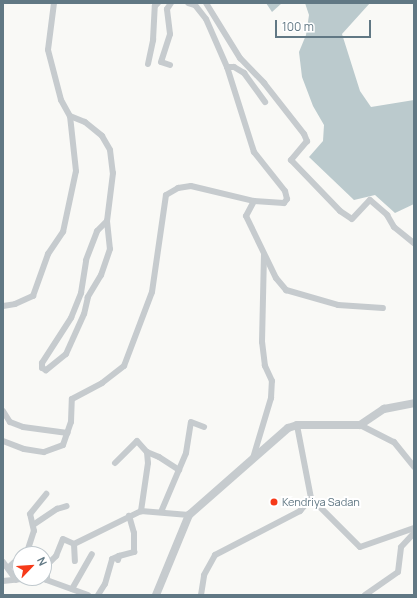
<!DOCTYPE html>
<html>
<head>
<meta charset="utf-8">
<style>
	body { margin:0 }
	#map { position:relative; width:417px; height:598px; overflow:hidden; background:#f9f9f6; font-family:Manrope,sans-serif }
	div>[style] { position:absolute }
	.water>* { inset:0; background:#bbcacd }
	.minor>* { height:6px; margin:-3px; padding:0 3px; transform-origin:3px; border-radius:3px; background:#c6cbce }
	.tertiary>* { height:8px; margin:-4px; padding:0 4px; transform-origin:4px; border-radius:4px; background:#c6cbce }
	.dots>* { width:11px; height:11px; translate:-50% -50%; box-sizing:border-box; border:2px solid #fff; border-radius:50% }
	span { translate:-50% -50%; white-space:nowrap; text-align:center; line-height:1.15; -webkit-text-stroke:4px #fff; paint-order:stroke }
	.poi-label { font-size:11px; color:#617884 }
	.left { translate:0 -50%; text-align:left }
	.frame { position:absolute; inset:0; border:4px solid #617884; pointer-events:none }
	.north { position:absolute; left:12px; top:546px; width:40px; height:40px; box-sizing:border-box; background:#fff; border:1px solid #c0c9ce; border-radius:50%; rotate:65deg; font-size:11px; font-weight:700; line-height:16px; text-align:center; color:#617884 }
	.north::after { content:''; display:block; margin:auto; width:14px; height:18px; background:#f63a19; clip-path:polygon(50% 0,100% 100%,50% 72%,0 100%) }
	.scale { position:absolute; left:275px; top:20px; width:96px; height:18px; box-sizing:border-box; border:2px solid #617884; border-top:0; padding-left:5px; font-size:12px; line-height:14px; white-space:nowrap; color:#617884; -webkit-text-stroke:3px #fff; paint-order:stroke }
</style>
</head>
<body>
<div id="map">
	<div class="water">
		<div style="clip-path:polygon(266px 3px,282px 3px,272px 12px)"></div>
		<div style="clip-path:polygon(305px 3px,370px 3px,342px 34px,360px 91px,371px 107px,414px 100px,414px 204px,395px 213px,375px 195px,354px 200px,309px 157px,323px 141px,324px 125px,313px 106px,302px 77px,299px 52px,306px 35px,309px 15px)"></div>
	</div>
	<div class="minor">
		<div style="left:54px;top:3px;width:47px;rotate:97.3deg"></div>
		<div style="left:48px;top:50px;width:52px;rotate:75.4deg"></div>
		<div style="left:61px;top:100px;width:18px;rotate:61deg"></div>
		<div style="left:70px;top:116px;width:16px;rotate:22deg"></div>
		<div style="left:85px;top:122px;width:22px;rotate:39deg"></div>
		<div style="left:102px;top:136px;width:16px;rotate:60deg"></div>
		<div style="left:110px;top:150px;width:23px;rotate:83deg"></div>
		<div style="left:113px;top:173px;width:48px;rotate:97.1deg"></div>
		<div style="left:107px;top:221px;width:28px;rotate:84deg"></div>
		<div style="left:110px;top:249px;width:28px;rotate:109deg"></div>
		<div style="left:101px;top:275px;width:26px;rotate:121deg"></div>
		<div style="left:88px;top:297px;width:17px;rotate:103deg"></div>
		<div style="left:84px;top:314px;width:44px;rotate:114.2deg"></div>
		<div style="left:66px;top:354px;width:26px;rotate:141deg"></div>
		<div style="left:46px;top:370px;width:4px;rotate:-153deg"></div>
		<div style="left:42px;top:368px;width:5px;rotate:-90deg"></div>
		<div style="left:42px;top:363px;width:54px;rotate:-57.2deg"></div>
		<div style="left:71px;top:318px;width:27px;rotate:-68deg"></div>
		<div style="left:81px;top:293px;width:33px;rotate:-81deg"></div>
		<div style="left:86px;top:260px;width:31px;rotate:-69deg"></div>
		<div style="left:97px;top:231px;width:14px;rotate:-45deg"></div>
		<div style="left:206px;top:3px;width:65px;rotate:58.3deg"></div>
		<div style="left:240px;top:58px;width:35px;rotate:46deg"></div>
		<div style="left:264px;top:83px;width:65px;rotate:51.9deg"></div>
		<div style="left:304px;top:134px;width:8px;rotate:67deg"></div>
		<div style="left:307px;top:141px;width:25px;rotate:130deg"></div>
		<div style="left:291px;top:160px;width:71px;rotate:46.1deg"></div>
		<div style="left:340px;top:211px;width:14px;rotate:34deg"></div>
		<div style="left:352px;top:219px;width:26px;rotate:-47deg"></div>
		<div style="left:370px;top:200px;width:23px;rotate:41deg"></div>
		<div style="left:387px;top:215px;width:14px;rotate:60deg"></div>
		<div style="left:394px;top:227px;width:26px;rotate:39deg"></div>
		<div style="left:148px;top:64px;width:25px;rotate:-78deg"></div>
		<div style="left:153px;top:40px;width:34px;rotate:-87deg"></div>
		<div style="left:155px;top:6px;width:4px;rotate:-45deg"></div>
		<div style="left:170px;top:65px;width:9px;rotate:-162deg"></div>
		<div style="left:161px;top:62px;width:29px;rotate:-72deg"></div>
		<div style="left:170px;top:34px;width:25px;rotate:-97deg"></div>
		<div style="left:167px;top:9px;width:7px;rotate:-56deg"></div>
		<div style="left:227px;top:67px;width:7px"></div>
		<div style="left:234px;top:67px;width:12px;rotate:31deg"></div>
		<div style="left:244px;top:73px;width:36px;rotate:54deg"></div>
		<div style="left:254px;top:201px;width:17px;rotate:118deg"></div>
		<div style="left:246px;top:216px;width:69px;rotate:64.2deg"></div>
		<div style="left:276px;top:278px;width:16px;rotate:50deg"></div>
		<div style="left:286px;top:290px;width:54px;rotate:16.1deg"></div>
		<div style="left:338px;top:305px;width:45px;rotate:3.8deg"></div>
		<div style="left:3px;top:306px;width:12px;rotate:-9deg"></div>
		<div style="left:15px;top:304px;width:20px;rotate:-24deg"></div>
		<div style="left:33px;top:296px;width:45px;rotate:-70.3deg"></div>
		<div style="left:48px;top:254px;width:27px;rotate:-56deg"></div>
		<div style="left:63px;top:232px;width:62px;rotate:-78deg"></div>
		<div style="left:76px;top:171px;width:55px;rotate:-96.2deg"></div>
		<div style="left:3px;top:411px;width:13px;rotate:58deg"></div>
		<div style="left:10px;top:422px;width:14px;rotate:21deg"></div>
		<div style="left:23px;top:427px;width:45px;rotate:7.6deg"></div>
		<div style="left:360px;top:425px;width:38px;rotate:27deg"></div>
		<div style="left:394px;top:442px;width:32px;rotate:51deg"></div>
		<div style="left:3px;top:441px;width:22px;rotate:21deg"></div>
		<div style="left:24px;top:449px;width:20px;rotate:9deg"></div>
		<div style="left:44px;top:452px;width:20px;rotate:-20deg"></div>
		<div style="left:63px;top:445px;width:24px;rotate:-71deg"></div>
		<div style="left:71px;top:422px;width:23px;rotate:-88deg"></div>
		<div style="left:72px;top:399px;width:34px;rotate:-28deg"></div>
		<div style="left:102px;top:383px;width:28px;rotate:-38deg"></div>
		<div style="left:124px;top:366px;width:79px;rotate:-69.3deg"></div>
		<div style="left:152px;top:292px;width:98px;rotate:-81.8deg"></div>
		<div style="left:166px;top:195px;width:14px;rotate:-30deg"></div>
		<div style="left:178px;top:188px;width:13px;rotate:-9deg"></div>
		<div style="left:191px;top:186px;width:65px;rotate:13.4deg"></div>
		<div style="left:254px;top:201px;width:30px;rotate:4deg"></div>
		<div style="left:284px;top:203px;width:5px;rotate:-53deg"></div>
		<div style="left:287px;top:199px;width:8px;rotate:-104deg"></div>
		<div style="left:285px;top:191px;width:50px;rotate:-128.5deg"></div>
		<div style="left:254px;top:152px;width:89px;rotate:-107.6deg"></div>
		<div style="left:227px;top:67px;width:52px;rotate:-113.6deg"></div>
		<div style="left:206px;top:19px;width:18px;rotate:-128deg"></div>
		<div style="left:195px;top:5px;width:7px;rotate:-164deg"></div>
		<div style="left:147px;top:452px;width:13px;rotate:23deg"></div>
		<div style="left:159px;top:457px;width:24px;rotate:33deg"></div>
		<div style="left:253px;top:458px;width:63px;rotate:-73.3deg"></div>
		<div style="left:271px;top:398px;width:17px;rotate:-87deg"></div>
		<div style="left:272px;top:381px;width:17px;rotate:-115deg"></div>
		<div style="left:265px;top:366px;width:24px;rotate:-97deg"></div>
		<div style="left:262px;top:342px;width:87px;rotate:-88.7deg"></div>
		<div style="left:115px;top:463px;width:31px;rotate:-45deg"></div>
		<div style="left:137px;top:441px;width:15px;rotate:48deg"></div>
		<div style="left:147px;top:452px;width:11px;rotate:85deg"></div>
		<div style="left:148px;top:463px;width:49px;rotate:98.3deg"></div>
		<div style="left:141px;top:511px;width:48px;rotate:4.8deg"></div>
		<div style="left:311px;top:498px;width:69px;rotate:45deg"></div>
		<div style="left:360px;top:547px;width:57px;rotate:-19.4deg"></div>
		<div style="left:161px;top:512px;width:64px;rotate:-67deg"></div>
		<div style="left:186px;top:453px;width:31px;rotate:-81deg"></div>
		<div style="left:191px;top:422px;width:14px;rotate:21deg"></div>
		<div style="left:33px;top:525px;width:29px;rotate:-34deg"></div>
		<div style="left:57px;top:509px;width:10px;rotate:-17deg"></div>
		<div style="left:74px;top:544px;width:17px;rotate:87deg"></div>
		<div style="left:23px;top:554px;width:7px;rotate:-45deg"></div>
		<div style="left:28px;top:549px;width:19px;rotate:-72deg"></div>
		<div style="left:34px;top:531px;width:17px;rotate:-103deg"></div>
		<div style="left:30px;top:514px;width:26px;rotate:-51deg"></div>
		<div style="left:118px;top:560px;width:4px;rotate:-76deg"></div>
		<div style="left:119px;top:556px;width:16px;rotate:-15deg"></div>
		<div style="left:134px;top:552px;width:19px;rotate:-90deg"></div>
		<div style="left:134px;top:533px;width:18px;rotate:-106deg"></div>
		<div style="left:3px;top:562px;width:22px;rotate:54deg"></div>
		<div style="left:8px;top:568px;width:16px;rotate:-43deg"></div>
		<div style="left:41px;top:578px;width:50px;rotate:19.9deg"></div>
		<div style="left:47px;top:580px;width:15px;rotate:-90deg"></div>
		<div style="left:47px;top:565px;width:13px;rotate:-45deg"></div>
		<div style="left:56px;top:556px;width:18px;rotate:-68deg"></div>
		<div style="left:63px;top:539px;width:12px;rotate:24deg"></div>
		<div style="left:74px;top:544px;width:75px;rotate:-26.2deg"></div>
		<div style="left:3px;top:581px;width:30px;rotate:-6deg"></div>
		<div style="left:72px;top:589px;width:40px;rotate:-60.3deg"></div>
		<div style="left:98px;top:595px;width:13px;rotate:-58deg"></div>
		<div style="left:105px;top:584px;width:26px;rotate:-74deg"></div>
		<div style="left:112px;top:559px;width:8px;rotate:-23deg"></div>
		<div style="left:201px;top:595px;width:20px;rotate:-81deg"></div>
		<div style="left:204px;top:575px;width:23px;rotate:-61deg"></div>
		<div style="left:215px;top:555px;width:96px;rotate:-27.4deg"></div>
		<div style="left:300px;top:511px;width:17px;rotate:-50deg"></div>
		<div style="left:311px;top:498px;width:74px;rotate:-100.9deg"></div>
		<div style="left:365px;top:595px;width:40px;rotate:-34.9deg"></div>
		<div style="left:398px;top:572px;width:25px;rotate:-83deg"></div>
		<div style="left:401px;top:547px;width:19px;rotate:-47deg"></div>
	</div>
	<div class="tertiary">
		<div style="left:156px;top:595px;width:87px;rotate:-67.6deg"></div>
		<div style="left:189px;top:515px;width:132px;rotate:-41.3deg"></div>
		<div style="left:288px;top:428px;width:9px;rotate:-18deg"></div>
		<div style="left:297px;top:425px;width:63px"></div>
		<div style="left:360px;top:425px;width:29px;rotate:-34deg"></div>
		<div style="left:384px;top:409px;width:31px;rotate:-11deg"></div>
	</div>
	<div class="dots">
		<div style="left:274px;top:502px;background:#f63a19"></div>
	</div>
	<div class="poi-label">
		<span class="left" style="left:282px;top:502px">Kendriya Sadan</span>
	</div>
	<div class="frame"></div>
	<div class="north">N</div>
	<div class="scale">100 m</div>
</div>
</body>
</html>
